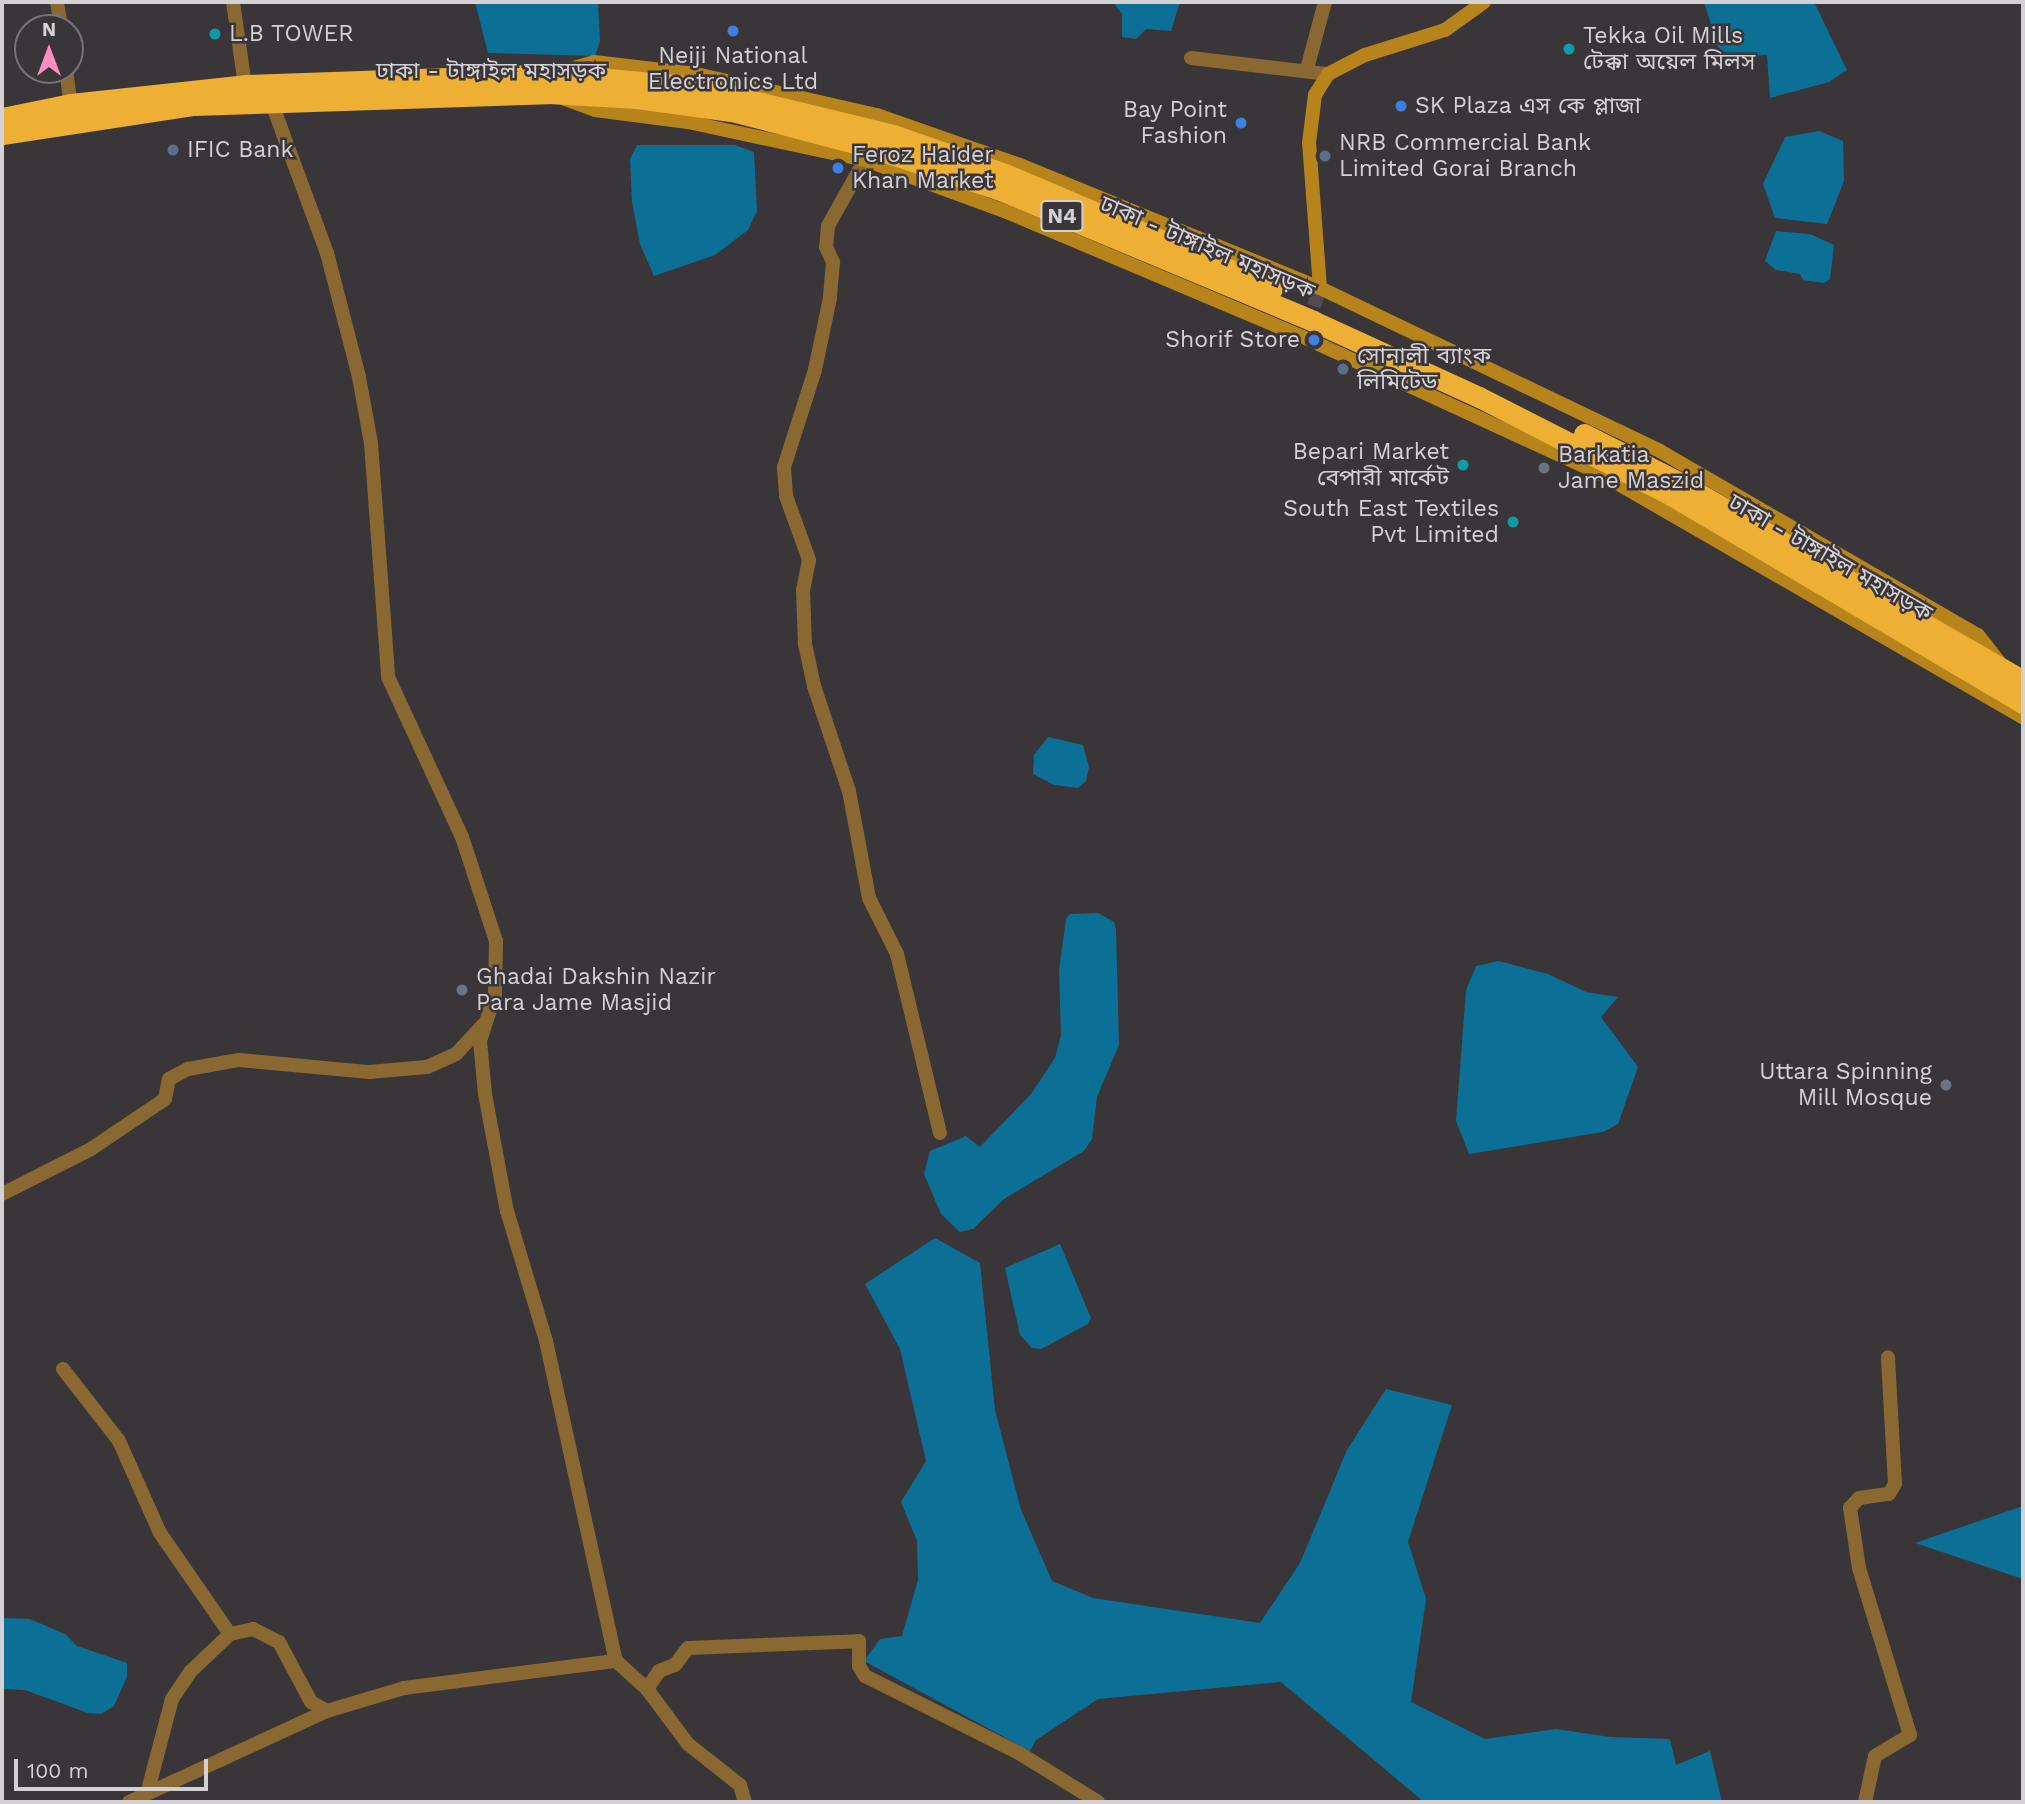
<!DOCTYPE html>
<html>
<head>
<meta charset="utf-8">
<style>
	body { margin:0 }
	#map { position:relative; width:2025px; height:1804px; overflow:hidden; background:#393539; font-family:"Work Sans","Noto Sans Bengali",sans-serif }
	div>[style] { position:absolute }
	.water>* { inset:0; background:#0c7096 }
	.secondary-tunnel>* { height:14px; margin-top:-7px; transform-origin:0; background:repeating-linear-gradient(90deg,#504c50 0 14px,transparent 0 21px) }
	.street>* { height:14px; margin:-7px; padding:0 7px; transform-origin:7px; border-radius:7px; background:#896931 }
	.secondary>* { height:14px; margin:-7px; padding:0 7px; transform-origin:7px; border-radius:7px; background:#b6841b }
	.highway>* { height:21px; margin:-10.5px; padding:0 10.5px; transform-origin:10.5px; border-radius:10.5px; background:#edaf34 }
	.dots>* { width:19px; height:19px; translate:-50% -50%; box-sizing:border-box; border:4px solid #393539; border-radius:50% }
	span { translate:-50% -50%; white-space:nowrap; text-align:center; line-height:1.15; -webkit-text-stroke:5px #393539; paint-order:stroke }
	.shield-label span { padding:2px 5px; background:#393539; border:2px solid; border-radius:5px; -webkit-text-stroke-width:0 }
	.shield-label { font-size:21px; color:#d4d1d4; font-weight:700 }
	.poi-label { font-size:23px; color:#d4d1d4 }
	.left { translate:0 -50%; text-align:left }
	.right { translate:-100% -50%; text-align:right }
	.street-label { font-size:23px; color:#d4d1d4 }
	.frame { position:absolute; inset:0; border:4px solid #d4d1d4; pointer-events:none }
	.north { position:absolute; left:14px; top:14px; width:70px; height:70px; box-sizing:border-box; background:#393539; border:2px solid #777377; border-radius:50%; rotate:0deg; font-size:19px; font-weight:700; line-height:28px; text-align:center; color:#d4d1d4 }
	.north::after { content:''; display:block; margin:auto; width:24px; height:32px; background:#fd8ec0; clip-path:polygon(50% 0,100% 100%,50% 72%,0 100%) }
	.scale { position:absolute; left:14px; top:1759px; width:194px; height:32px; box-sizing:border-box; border:4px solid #d4d1d4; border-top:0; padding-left:9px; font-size:21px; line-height:24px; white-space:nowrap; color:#d4d1d4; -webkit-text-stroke:5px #393539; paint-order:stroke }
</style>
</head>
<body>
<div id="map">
	<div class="water">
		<div style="clip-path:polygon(475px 2px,598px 2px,600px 41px,595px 56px,488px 53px)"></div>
		<div style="clip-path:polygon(1113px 2px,1180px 2px,1171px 31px,1146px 29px,1136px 39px,1122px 37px,1122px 14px)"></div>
		<div style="clip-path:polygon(1704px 2px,1814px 2px,1847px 70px,1829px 82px,1770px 98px,1767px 55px,1721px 57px)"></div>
		<div style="clip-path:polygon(1819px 131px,1843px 141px,1844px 181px,1827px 224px,1775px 218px,1763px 184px,1785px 137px)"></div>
		<div style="clip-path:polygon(637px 145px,735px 145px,754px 152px,757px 211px,748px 230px,715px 255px,654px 276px,640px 244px,632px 202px,630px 159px)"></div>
		<div style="clip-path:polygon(1776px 231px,1810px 234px,1834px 245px,1830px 279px,1824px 283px,1803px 280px,1800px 274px,1776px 270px,1765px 261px)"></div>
		<div style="clip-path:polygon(1048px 737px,1083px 745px,1089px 767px,1086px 781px,1078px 788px,1054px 785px,1033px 774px,1034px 755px)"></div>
		<div style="clip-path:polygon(1098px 913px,1114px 922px,1116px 929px,1119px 1045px,1097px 1097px,1092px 1139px,1084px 1151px,1004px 1199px,973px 1229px,960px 1232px,941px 1214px,924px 1174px,930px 1151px,966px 1136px,980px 1147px,1031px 1094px,1055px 1058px,1061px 1035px,1059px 970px,1066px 919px,1070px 914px)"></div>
		<div style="clip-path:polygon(1499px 961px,1548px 974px,1586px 992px,1618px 997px,1601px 1017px,1638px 1067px,1618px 1124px,1603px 1132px,1469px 1154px,1456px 1121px,1466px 990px,1476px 966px)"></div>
		<div style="clip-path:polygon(935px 1238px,980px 1263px,995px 1410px,1021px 1510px,1052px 1581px,1093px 1598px,1260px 1623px,1300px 1563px,1347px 1450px,1386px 1389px,1452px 1405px,1408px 1542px,1426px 1599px,1411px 1702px,1485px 1739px,1556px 1729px,1610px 1737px,1670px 1739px,1676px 1765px,1710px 1751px,1722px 1802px,1424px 1802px,1281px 1682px,1098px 1699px,1036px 1740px,1030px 1751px,864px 1661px,880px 1639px,902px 1636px,918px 1580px,917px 1541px,901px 1502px,926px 1461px,900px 1349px,865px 1284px)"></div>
		<div style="clip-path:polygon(1060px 1244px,1091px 1318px,1088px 1324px,1041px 1349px,1032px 1348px,1020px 1335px,1005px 1268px)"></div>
		<div style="clip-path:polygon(2023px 1506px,2023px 1579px,1915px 1543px)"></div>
		<div style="clip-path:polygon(2px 1618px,30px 1619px,65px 1634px,77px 1646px,127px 1663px,127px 1677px,114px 1706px,101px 1714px,88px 1713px,25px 1690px,2px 1689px)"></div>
	</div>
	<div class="secondary-tunnel">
		<div style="left:1307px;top:326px;width:40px;rotate:-71.1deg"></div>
	</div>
	<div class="street">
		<div style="left:57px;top:2px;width:26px;rotate:81deg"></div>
		<div style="left:233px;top:2px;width:84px;rotate:81.8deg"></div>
		<div style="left:1191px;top:58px;width:138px;rotate:6.7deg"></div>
		<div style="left:1307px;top:69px;width:69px;rotate:-75deg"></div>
		<div style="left:66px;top:70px;width:34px;rotate:82deg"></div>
		<div style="left:271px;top:101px;width:162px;rotate:69.8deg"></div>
		<div style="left:327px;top:253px;width:128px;rotate:75.5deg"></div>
		<div style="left:359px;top:377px;width:67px;rotate:79.7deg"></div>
		<div style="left:371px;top:443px;width:235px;rotate:85.8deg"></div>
		<div style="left:388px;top:677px;width:176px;rotate:65.2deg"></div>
		<div style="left:462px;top:837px;width:109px;rotate:71.9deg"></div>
		<div style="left:496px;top:941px;width:53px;rotate:91.1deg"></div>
		<div style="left:495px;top:994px;width:49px;rotate:107.7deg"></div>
		<div style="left:480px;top:1041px;width:53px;rotate:84.6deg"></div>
		<div style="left:485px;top:1094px;width:119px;rotate:79.4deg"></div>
		<div style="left:507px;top:1211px;width:136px;rotate:73.3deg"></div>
		<div style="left:546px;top:1341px;width:328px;rotate:77.7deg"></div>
		<div style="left:616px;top:1661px;width:42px;rotate:42.1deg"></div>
		<div style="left:647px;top:1689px;width:69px;rotate:53.3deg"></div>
		<div style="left:688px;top:1744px;width:66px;rotate:38.3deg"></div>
		<div style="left:740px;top:1785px;width:18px;rotate:74deg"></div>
		<div style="left:865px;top:160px;width:76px;rotate:119.3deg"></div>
		<div style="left:828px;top:226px;width:21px;rotate:95deg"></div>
		<div style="left:826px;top:247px;width:17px;rotate:65deg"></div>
		<div style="left:833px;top:262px;width:36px;rotate:95deg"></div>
		<div style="left:830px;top:298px;width:74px;rotate:101.8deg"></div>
		<div style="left:815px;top:370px;width:102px;rotate:107.7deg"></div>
		<div style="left:784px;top:467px;width:29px;rotate:86deg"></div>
		<div style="left:786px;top:496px;width:68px;rotate:70.2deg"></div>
		<div style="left:809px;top:560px;width:31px;rotate:101deg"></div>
		<div style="left:803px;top:590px;width:54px;rotate:87.9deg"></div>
		<div style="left:805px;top:644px;width:43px;rotate:77.9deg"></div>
		<div style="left:814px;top:686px;width:111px;rotate:71.6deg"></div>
		<div style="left:849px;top:791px;width:109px;rotate:79.4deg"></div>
		<div style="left:869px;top:898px;width:63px;rotate:63.4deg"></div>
		<div style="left:897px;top:954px;width:184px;rotate:76.5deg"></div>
		<div style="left:2px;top:1194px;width:100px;rotate:-26.8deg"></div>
		<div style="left:91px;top:1149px;width:89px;rotate:-34deg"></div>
		<div style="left:165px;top:1099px;width:20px;rotate:-79deg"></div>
		<div style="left:169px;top:1079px;width:21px;rotate:-28deg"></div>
		<div style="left:188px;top:1069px;width:52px;rotate:-10deg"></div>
		<div style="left:239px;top:1060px;width:131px;rotate:5.3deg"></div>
		<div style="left:369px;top:1072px;width:58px;rotate:-4.9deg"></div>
		<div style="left:427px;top:1067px;width:32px;rotate:-24deg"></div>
		<div style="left:456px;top:1054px;width:40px;rotate:-47deg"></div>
		<div style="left:63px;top:1369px;width:91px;rotate:52.1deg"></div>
		<div style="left:119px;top:1441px;width:101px;rotate:66deg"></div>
		<div style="left:160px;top:1533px;width:123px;rotate:55.3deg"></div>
		<div style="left:647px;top:1689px;width:22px;rotate:-56deg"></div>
		<div style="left:659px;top:1671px;width:17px;rotate:-21deg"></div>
		<div style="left:675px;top:1665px;width:21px;rotate:-53deg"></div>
		<div style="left:688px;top:1648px;width:171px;rotate:-2.3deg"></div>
		<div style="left:859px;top:1641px;width:25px;rotate:90deg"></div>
		<div style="left:859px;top:1666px;width:12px;rotate:59deg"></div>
		<div style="left:865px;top:1676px;width:172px;rotate:26.6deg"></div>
		<div style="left:1019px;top:1753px;width:93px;rotate:31.8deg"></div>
		<div style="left:147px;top:1794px;width:98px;rotate:-75.3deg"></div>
		<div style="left:172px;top:1699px;width:32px;rotate:-56deg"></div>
		<div style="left:190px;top:1672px;width:55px;rotate:-43.5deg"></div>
		<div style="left:230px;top:1634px;width:24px;rotate:-12deg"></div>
		<div style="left:253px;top:1629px;width:29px;rotate:27deg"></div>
		<div style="left:279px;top:1642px;width:68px;rotate:61.9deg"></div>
		<div style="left:311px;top:1702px;width:18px;rotate:29deg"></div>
		<div style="left:129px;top:1802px;width:218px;rotate:-24.7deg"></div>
		<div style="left:327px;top:1711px;width:80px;rotate:-16.6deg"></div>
		<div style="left:404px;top:1688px;width:214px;rotate:-7.3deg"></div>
		<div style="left:1865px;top:1802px;width:47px;rotate:-77.7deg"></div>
		<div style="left:1875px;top:1756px;width:41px;rotate:-31deg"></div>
		<div style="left:1910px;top:1735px;width:175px;rotate:-107deg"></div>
		<div style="left:1859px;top:1568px;width:61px;rotate:-98.5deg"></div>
		<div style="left:1850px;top:1508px;width:13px;rotate:-48deg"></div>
		<div style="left:1859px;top:1498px;width:30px;rotate:-8deg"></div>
		<div style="left:1889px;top:1494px;width:12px;rotate:-59deg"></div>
		<div style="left:1895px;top:1484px;width:127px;rotate:-93.2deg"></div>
	</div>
	<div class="secondary">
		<div style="left:563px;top:71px;width:32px;rotate:-16deg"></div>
		<div style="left:594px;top:62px;width:103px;rotate:6.7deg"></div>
		<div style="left:696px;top:74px;width:186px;rotate:12.8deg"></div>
		<div style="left:877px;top:115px;width:151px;rotate:19.3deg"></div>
		<div style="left:1020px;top:165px;width:324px;rotate:22.3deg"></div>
		<div style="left:1320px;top:288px;width:377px;rotate:25.6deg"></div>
		<div style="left:1660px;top:451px;width:367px;rotate:30.1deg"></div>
		<div style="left:1978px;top:635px;width:34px;rotate:52deg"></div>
		<div style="left:565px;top:99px;width:32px;rotate:20deg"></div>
		<div style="left:595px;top:110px;width:94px;rotate:7.4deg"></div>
		<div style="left:688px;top:122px;width:181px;rotate:12.1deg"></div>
		<div style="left:865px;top:160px;width:151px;rotate:20.1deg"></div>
		<div style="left:1007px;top:212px;width:321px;rotate:22.9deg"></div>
		<div style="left:1303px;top:337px;width:330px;rotate:24.7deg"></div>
		<div style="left:1603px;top:475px;width:485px;rotate:30deg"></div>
		<div style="left:1320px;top:288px;width:145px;rotate:-94.3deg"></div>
		<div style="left:1309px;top:143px;width:48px;rotate:-82.9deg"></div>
		<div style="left:1315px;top:95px;width:25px;rotate:-58deg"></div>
		<div style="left:1328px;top:74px;width:42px;rotate:-27.2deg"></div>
		<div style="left:1365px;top:55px;width:84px;rotate:-17.4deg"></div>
		<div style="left:1445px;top:30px;width:48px;rotate:-35.7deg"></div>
	</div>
	<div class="highway">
		<div style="left:2px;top:118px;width:70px;rotate:-11.5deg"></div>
		<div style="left:71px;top:104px;width:175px;rotate:-6.2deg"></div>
		<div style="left:245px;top:85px;width:310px;rotate:-2deg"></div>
		<div style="left:555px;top:74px;width:141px;rotate:5.3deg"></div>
		<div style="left:695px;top:87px;width:204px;rotate:13.6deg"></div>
		<div style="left:893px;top:135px;width:119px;rotate:19.2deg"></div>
		<div style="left:1005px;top:174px;width:291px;rotate:23deg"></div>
		<div style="left:2px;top:134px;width:194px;rotate:-8.6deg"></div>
		<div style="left:194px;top:105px;width:354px;rotate:-1.9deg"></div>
		<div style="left:548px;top:93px;width:89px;rotate:3.2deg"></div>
		<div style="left:637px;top:98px;width:100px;rotate:8deg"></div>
		<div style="left:736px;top:112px;width:138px;rotate:14.6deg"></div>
		<div style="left:870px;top:147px;width:135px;rotate:18.2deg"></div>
		<div style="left:998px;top:189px;width:342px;rotate:22.7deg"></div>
		<div style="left:1313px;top:321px;width:183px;rotate:24.6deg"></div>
		<div style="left:1479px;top:397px;width:216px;rotate:27deg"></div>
		<div style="left:1671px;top:495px;width:409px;rotate:30.6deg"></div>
		<div style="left:1584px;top:434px;width:110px;rotate:27deg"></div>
		<div style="left:1682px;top:484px;width:394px;rotate:30deg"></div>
	</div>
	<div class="dots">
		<div style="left:733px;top:31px;background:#3f7fe0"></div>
		<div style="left:215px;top:34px;background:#0f9aa8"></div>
		<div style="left:1569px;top:49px;background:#0f9aa8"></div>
		<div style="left:1401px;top:106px;background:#3f7fe0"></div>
		<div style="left:1241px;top:123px;background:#3f7fe0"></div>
		<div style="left:173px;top:150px;background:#5c6f8a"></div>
		<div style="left:1325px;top:156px;background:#5c6f8a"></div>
		<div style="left:838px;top:168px;background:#3f7fe0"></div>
		<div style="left:1314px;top:340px;background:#3f7fe0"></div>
		<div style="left:1343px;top:369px;background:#5c6f8a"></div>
		<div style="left:1463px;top:465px;background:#0f9aa8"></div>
		<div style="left:1544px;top:468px;background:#6b7280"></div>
		<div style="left:1513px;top:522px;background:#0f9aa8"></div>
		<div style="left:462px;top:990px;background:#6b7280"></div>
		<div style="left:1946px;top:1085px;background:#6b7280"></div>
	</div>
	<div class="shield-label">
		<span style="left:1062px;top:216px">N4</span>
	</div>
	<div class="poi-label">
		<span class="left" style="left:229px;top:34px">L.B TOWER</span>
		<span class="left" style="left:1583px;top:49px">Tekka Oil Mills<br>টেক্কা অয়েল মিলস</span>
		<span style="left:733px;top:69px">Neiji National<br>Electronics Ltd</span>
		<span class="left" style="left:1415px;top:106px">SK Plaza এস কে প্লাজা</span>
		<span class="right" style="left:1227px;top:123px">Bay Point<br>Fashion</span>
		<span class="left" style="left:1339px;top:156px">NRB Commercial Bank<br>Limited Gorai Branch</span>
		<span class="left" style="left:187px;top:150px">IFIC Bank</span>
		<span class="left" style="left:852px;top:168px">Feroz Haider<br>Khan Market</span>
		<span class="right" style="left:1300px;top:340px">Shorif Store</span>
		<span class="left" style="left:1357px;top:369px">সোনালী ব্যাংক<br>লিমিটেড</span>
		<span class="right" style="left:1449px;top:465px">Bepari Market<br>বেপারী মার্কেট</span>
		<span class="left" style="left:1558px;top:468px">Barkatia<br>Jame Maszid</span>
		<span class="right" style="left:1499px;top:522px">South East Textiles<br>Pvt Limited</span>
		<span class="left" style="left:476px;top:990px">Ghadai Dakshin Nazir<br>Para Jame Masjid</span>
		<span class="right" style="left:1932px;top:1085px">Uttara Spinning<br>Mill Mosque</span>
	</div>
	<div class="street-label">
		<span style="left:491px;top:71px">ঢাকা - টাঙ্গাইল মহাসড়ক</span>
		<span style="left:1207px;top:248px;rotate:23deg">ঢাকা - টাঙ্গাইল মহাসড়ক</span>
		<span style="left:1830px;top:558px;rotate:30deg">ঢাকা - টাঙ্গাইল মহাসড়ক</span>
	</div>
	<div class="frame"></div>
	<div class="north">N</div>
	<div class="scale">100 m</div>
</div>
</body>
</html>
